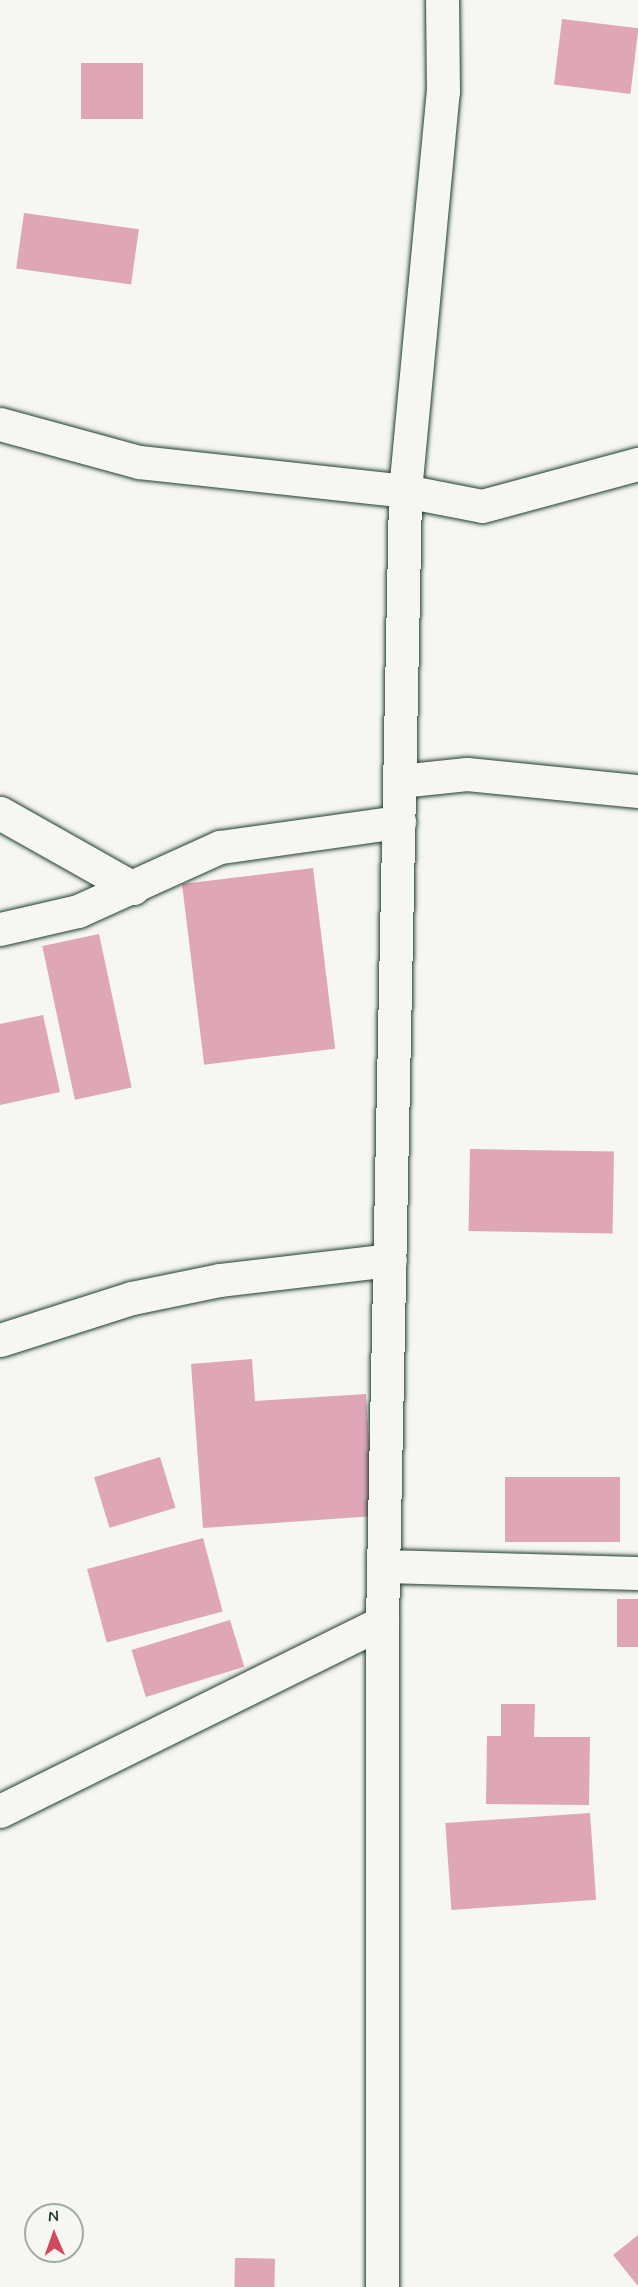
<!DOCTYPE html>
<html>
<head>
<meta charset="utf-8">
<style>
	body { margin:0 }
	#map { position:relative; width:638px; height:2287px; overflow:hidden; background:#f6f6f2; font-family:Mynerve,sans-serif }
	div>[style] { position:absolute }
	.building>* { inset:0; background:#dea6b7; transform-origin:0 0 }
	.roads { filter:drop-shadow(0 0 2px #1f3d34) drop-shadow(0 0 2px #1f3d34) }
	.minor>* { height:33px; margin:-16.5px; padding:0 16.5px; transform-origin:16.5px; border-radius:16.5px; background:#f6f6f2 }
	span { translate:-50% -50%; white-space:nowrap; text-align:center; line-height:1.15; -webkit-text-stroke:5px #f6f6f2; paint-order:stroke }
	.north { position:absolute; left:24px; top:2203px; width:60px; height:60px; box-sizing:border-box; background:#f6f6f2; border:2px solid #a0aca6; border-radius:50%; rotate:358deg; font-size:16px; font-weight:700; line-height:24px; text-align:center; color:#1f3d34 }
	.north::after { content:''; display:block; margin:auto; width:21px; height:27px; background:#d1495b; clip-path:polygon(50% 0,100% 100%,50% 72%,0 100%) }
</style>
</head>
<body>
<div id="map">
	<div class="building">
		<div style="left:562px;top:19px;width:77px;height:66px;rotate:7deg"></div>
		<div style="left:143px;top:63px;width:56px;height:62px;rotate:90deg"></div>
		<div style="left:24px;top:213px;width:116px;height:56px;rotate:8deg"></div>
		<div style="left:313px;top:868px;width:182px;height:132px;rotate:83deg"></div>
		<div style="left:99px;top:934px;width:157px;height:58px;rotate:78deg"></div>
		<div style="clip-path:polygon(43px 1015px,60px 1092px,0 1105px,0 1024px)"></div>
		<div style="left:470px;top:1149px;width:144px;height:82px;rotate:1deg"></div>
		<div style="clip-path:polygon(252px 1359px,255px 1401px,366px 1394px,374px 1516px,203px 1528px,191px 1364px)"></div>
		<div style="left:160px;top:1457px;width:53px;height:69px;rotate:73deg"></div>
		<div style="left:505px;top:1477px;width:115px;height:65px"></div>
		<div style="left:203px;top:1538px;width:76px;height:120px;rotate:75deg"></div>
		<div style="left:638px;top:1599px;width:48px;height:21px;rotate:90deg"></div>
		<div style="left:230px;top:1620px;width:49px;height:103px;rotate:73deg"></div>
		<div style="clip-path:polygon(501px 1704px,535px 1704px,534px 1737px,590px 1737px,589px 1805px,486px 1804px,487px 1736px,501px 1736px)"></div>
		<div style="left:590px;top:1813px;width:87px;height:145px;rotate:86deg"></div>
		<div style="clip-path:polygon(638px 2235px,638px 2286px,613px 2255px)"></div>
		<div style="left:235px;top:2258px;width:40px;height:29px;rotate:1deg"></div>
	</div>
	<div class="roads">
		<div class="minor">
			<div style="left:0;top:424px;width:144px;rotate:15.3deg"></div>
			<div style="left:139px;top:462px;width:268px;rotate:6.2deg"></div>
			<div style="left:405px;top:491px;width:78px;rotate:11deg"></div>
			<div style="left:482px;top:506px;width:162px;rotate:-15.1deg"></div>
			<div style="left:400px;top:781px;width:67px;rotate:-6deg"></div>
			<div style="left:467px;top:774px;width:172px;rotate:5.7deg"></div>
			<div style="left:0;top:813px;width:153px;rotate:29.4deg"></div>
			<div style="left:0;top:929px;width:80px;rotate:-13deg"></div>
			<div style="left:78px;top:911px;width:156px;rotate:-24.3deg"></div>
			<div style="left:220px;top:847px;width:181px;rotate:-8deg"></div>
			<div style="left:0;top:1340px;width:139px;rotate:-17.7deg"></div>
			<div style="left:132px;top:1298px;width:90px;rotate:-11.6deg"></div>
			<div style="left:220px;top:1280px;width:171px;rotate:-6.7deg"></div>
			<div style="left:383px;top:1566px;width:255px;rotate:1.6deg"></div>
			<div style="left:0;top:1811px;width:426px;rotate:-26.3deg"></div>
			<div style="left:382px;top:2287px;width:665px;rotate:-90deg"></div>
			<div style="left:382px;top:1622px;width:1131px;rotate:-88.83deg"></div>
			<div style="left:405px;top:491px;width:401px;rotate:-84.6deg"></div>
			<div style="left:443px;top:92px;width:92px;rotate:-90.6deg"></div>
		</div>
	</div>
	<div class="north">N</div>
</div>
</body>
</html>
